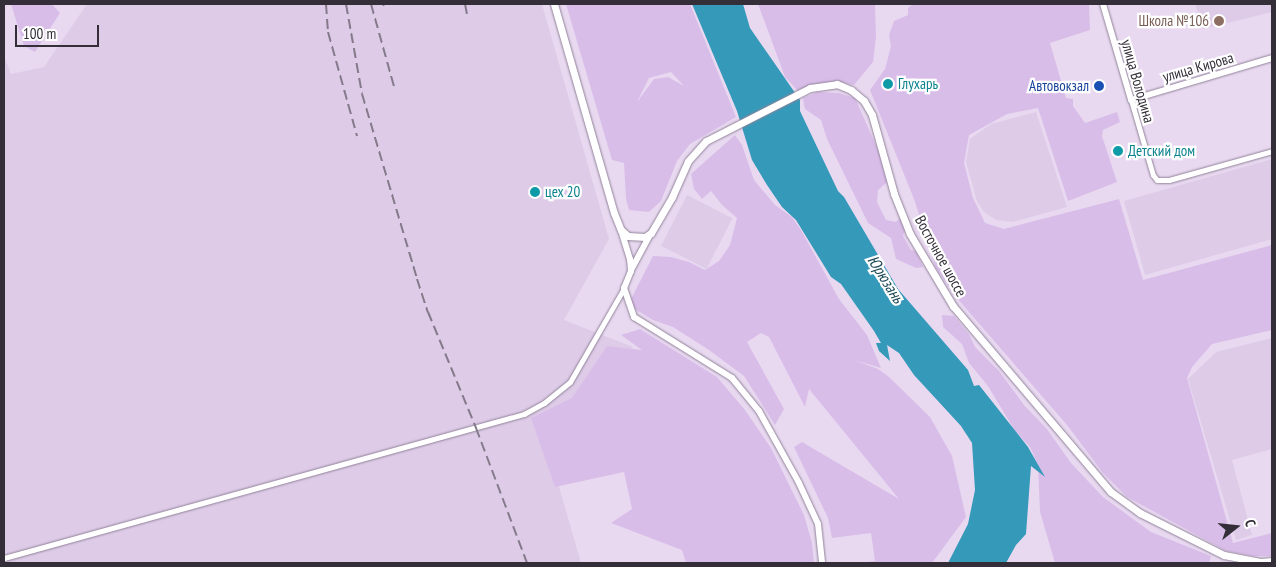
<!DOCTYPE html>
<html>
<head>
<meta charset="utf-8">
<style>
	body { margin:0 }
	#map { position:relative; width:1276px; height:567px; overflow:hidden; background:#e8d9f1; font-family:"PT Sans Narrow",sans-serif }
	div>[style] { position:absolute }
	.built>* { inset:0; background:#decbe8; transform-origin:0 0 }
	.green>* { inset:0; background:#d9bde9 }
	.water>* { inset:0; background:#3599b9 }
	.roads { filter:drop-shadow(0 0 1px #918399) drop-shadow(0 0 1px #918399) }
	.minor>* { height:5px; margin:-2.5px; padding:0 2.5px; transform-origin:2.5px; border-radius:2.5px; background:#fff }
	.tertiary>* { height:6px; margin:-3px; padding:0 3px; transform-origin:3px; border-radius:3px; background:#fff }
	.secondary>* { height:7px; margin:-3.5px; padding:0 3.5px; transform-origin:3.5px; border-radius:3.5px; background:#fff }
	.rail>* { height:2px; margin-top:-1px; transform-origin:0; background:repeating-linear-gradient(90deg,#837a8a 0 10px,transparent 0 15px) }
	.dots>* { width:14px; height:14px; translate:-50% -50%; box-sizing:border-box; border:2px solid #fff; border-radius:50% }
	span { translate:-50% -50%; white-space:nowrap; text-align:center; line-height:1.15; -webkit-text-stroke:4.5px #fff; paint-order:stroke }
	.education-label { font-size:15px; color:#785e54 }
	.right { translate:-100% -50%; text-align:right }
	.street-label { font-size:15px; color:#332e37 }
	.culture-label { font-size:15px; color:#0d838f }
	.left { translate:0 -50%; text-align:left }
	.transit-label { font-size:15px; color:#164399 }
	.water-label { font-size:16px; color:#1f4a58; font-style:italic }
	.frame { position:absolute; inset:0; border:5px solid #332e37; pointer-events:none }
	.north { position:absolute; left:1211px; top:502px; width:50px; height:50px; -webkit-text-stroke:4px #fff; paint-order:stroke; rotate:74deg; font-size:14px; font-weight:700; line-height:20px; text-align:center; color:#332e37 }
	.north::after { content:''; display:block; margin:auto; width:18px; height:22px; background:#332e37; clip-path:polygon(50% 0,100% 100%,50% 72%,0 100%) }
	.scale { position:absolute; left:15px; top:25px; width:84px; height:22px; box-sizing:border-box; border:2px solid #332e37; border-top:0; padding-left:6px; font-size:15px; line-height:18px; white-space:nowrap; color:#332e37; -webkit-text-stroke:4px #fff; paint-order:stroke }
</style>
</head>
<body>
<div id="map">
	<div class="built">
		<div style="clip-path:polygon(87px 4px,542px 4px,609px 239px,564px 320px,633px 347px,547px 445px,581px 563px,4px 563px,4px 56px,11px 74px,44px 67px)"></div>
		<div style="clip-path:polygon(1195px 4px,1272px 4px,1272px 12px,1203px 29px)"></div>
		<div style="clip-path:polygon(1036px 112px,1067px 207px,1013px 222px,996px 220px,984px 212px,977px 201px,966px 162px,970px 139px,991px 124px)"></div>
		<div style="clip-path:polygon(1272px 159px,1272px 239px,1145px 275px,1124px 201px)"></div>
		<div style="left:687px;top:195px;width:51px;height:57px;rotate:27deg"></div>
		<div style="clip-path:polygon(1272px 338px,1272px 449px,1232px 460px,1252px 535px,1236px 540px,1188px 379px,1216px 352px)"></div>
	</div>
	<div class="green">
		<div style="clip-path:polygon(11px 4px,52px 4px,60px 13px,35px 52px,24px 46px)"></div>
		<div style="clip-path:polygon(evenodd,566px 4px,690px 4px,736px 117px,690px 144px,677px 161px,661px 201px,649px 212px,629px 210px,626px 199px,624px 163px,612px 160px,566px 4px,671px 72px,684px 86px,668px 77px,654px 79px,637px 102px,649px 78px,671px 72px)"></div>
		<div style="clip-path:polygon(758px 4px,875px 4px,876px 37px,873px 62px,854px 85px,844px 83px,798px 91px,785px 77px)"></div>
		<div style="clip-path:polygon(913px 4px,1089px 4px,1090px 30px,1050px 43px,1066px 98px,1073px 99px,1073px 106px,1085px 123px,1117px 112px,1120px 122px,1103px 130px,1102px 136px,1117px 182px,1068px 201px,1038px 108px,1007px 114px,969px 135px,964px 163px,973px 198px,985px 223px,1004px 229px,1119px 199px,1143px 280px,1272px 245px,1272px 330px,1212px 344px,1192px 367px,1187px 378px,1233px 543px,1272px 533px,1272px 556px,1253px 556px,1226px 551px,1127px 497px,1103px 473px,1067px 425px,956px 297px,936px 268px,914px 199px,870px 90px,885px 69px,891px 46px,889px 35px,894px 21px,908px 15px,908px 8px)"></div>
		<div style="clip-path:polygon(818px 92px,839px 93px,855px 98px,891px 179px,878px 190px,877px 202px,886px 220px,896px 222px,902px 216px,906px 226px,903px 236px,911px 250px,916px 251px,923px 267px,916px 268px,896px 259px,891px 238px,868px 223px,827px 139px,821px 120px,805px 109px,803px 98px)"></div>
		<div style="clip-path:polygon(735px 135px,742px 145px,754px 180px,775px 205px,792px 217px,801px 230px,839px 299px,867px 335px,881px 368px,854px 360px,878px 369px,888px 376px,930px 417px,952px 456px,966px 517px,932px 563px,858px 563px,875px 561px,871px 533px,832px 538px,828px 518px,794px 447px,802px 442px,899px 499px,809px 389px,805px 407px,769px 337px,761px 333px,747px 342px,784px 409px,775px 425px,744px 376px,709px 350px,673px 327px,653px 320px,628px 305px,653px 256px,671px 257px,689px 262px,705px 270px,719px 261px,730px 245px,737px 218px,722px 205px,711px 191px,702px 199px,694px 189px,691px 174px)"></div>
		<div style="clip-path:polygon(942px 315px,954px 316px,969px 334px,975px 347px,999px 371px,1024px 405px,1047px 429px,1071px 463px,1103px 497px,1151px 532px,1211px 556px,1209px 563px,1055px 563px,1040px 512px,1038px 465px,1030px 447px,1015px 431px,988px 386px,969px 363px,962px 344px,943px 327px)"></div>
		<div style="clip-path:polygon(640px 329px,717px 377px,745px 410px,771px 448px,804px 515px,812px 543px,814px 563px,686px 563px,682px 550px,611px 523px,632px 509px,624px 472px,555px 487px,531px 418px,572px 398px,607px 346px,642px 350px,621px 335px)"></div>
	</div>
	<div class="water">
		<div style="clip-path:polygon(692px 4px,743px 4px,750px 28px,800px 100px,800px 111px,838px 191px,844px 197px,898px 289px,968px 370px,974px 386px,979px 385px,1028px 447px,1045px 477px,1031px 466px,1026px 534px,1016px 545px,1006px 563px,948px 563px,968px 524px,975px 490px,972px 443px,961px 426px,914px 375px,899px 353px,887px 345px,890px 361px,879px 351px,876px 343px,881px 343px,874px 331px,841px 284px,831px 277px,796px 220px,782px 207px,767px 185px,752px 160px,737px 111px)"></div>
	</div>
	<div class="roads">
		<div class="minor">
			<div style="left:1131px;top:100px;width:78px;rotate:73.7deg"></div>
			<div style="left:1153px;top:175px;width:6px;rotate:51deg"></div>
			<div style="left:1157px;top:180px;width:12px"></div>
			<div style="left:1169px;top:180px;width:107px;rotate:-15.7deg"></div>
			<div style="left:4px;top:558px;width:540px;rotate:-15.48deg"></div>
			<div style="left:524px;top:414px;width:23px;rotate:-29deg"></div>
			<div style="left:544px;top:403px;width:33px;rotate:-39deg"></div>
			<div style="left:570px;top:382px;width:108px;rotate:-60.1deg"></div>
		</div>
		<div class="tertiary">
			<div style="left:1103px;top:4px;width:100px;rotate:73.7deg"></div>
			<div style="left:1131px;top:100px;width:147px;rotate:-16.6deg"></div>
			<div style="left:621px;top:230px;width:30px;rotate:73deg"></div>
			<div style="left:630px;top:259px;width:12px;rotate:85deg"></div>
			<div style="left:631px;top:271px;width:18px;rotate:112deg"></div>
			<div style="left:624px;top:288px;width:31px;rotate:71deg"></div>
			<div style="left:634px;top:317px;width:115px;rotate:31.9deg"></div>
			<div style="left:732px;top:378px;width:43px;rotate:50.7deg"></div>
			<div style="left:759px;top:411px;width:82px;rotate:60.9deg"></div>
			<div style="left:799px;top:483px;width:45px;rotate:65.1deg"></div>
			<div style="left:818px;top:524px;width:39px;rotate:84deg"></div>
			<div style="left:631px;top:270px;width:42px;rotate:-61.6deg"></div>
		</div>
		<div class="secondary">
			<div style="left:554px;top:4px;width:217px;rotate:74deg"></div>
			<div style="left:614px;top:213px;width:18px;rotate:68deg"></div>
			<div style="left:621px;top:230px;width:9px;rotate:41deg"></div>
			<div style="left:628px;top:236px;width:17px;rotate:3deg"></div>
			<div style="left:645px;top:237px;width:7px;rotate:-34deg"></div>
			<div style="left:651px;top:233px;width:42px;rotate:-59.7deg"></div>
			<div style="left:672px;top:197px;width:39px;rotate:-66deg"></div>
			<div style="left:688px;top:161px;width:27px;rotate:-48deg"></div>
			<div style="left:706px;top:141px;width:117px;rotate:-27deg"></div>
			<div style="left:810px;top:88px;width:27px;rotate:-8deg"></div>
			<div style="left:837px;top:84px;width:15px;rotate:23deg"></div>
			<div style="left:851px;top:90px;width:17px;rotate:40deg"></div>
			<div style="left:864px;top:101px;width:16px;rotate:60deg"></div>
			<div style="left:872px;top:115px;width:82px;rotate:74.4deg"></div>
			<div style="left:894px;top:194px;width:43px;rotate:68.2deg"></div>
			<div style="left:910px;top:234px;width:84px;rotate:59.2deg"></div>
			<div style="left:953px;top:306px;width:244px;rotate:49.7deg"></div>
			<div style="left:1111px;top:492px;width:36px;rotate:36deg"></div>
			<div style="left:1140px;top:513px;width:94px;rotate:26.6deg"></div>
			<div style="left:1224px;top:555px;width:37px;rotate:11deg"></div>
			<div style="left:1260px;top:562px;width:12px;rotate:-5deg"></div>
		</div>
	</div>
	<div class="rail">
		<div style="left:326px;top:4px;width:28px;rotate:86deg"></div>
		<div style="left:328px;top:32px;width:108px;rotate:74.4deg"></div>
		<div style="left:346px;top:4px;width:91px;rotate:79.9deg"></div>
		<div style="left:362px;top:94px;width:193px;rotate:73.4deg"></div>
		<div style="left:417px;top:279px;width:35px;rotate:72deg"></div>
		<div style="left:428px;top:312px;width:126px;rotate:67.5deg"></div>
		<div style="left:476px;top:428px;width:144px;rotate:69.3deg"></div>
		<div style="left:371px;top:4px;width:89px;rotate:74.4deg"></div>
		<div style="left:383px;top:4px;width:2px;rotate:63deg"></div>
		<div style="left:465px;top:4px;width:10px;rotate:79deg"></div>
	</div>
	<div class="dots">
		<div style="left:1219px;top:21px;background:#8d6e63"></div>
		<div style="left:888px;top:84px;background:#0f9aa8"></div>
		<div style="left:1099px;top:86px;background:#1a4fb4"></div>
		<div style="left:1118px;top:151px;background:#0f9aa8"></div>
		<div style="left:535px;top:192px;background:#0f9aa8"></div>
	</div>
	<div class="education-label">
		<span class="right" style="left:1209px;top:21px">Школа №106</span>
	</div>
	<div class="street-label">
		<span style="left:1198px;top:67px;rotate:-16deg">улица Кирова</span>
		<span style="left:1138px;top:81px;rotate:74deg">улица Володина</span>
		<span style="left:941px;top:256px;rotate:61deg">Восточное шоссе</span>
	</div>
	<div class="culture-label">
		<span class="left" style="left:898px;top:84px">Глухарь</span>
		<span class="left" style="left:1128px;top:151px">Детский дом</span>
		<span class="left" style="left:545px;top:192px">цех 20</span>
	</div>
	<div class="transit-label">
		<span class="right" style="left:1089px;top:86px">Автовокзал</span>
	</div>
	<div class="water-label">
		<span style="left:886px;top:279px;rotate:58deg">Юрюзань</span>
	</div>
	<div class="frame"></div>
	<div class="north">С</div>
	<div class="scale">100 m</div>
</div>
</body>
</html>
